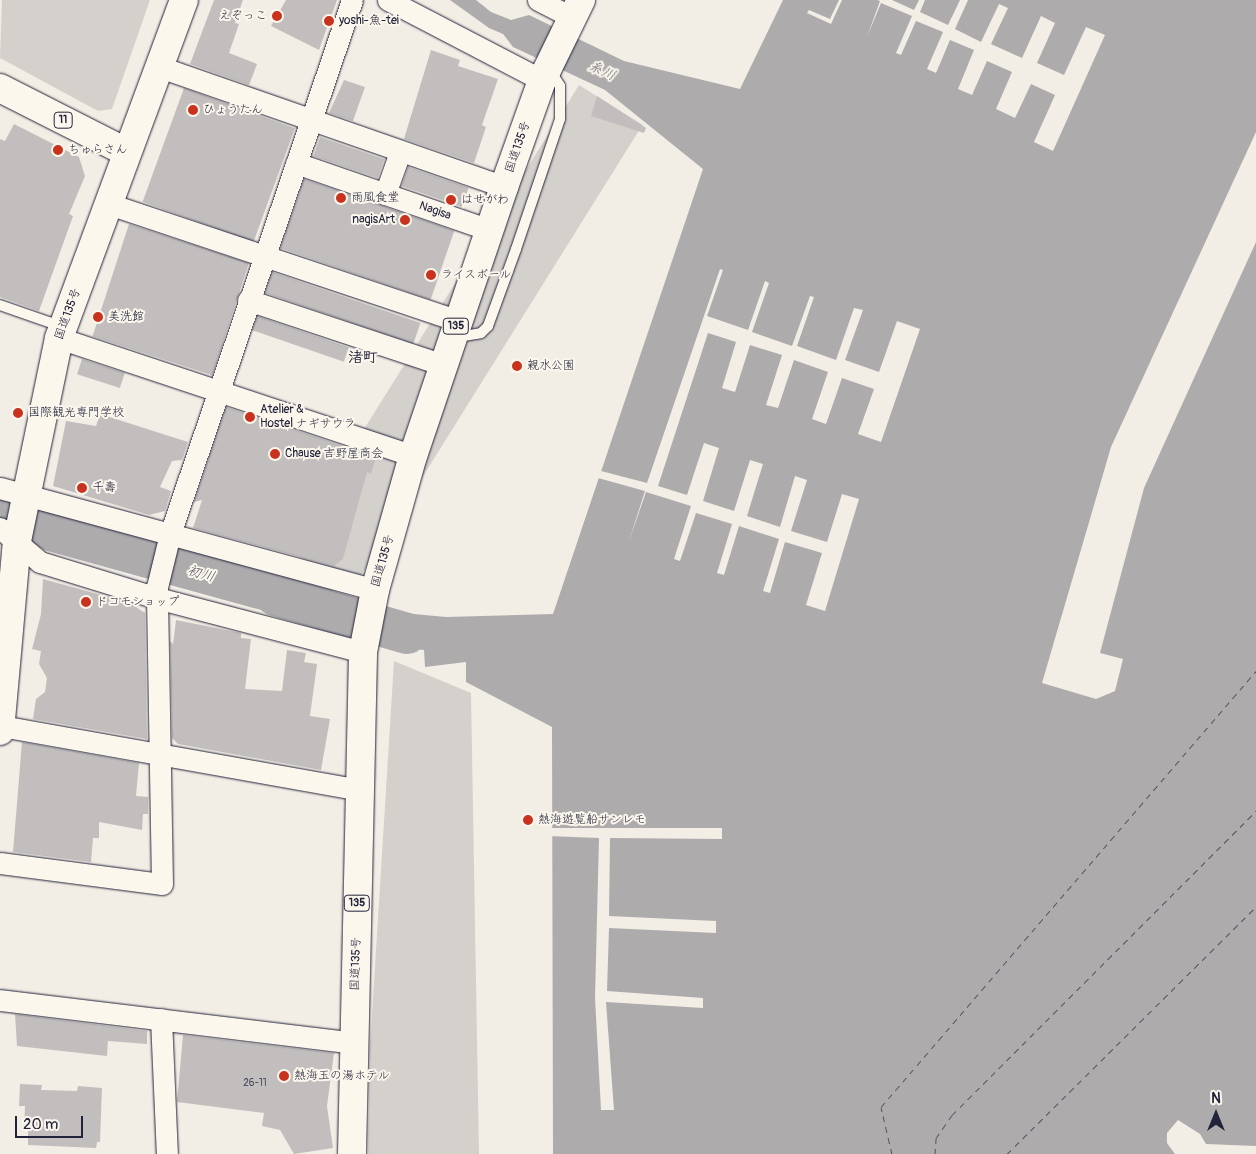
<!DOCTYPE html>
<html>
<head>
<meta charset="utf-8">
<style>
	body { margin:0 }
	#map { position:relative; width:1256px; height:1154px; overflow:hidden; background:#f2eee5; font-family:Pangolin,"Klee One",sans-serif }
	div>[style] { position:absolute }
	.green>* { inset:0; background:#d4d1cc; transform-origin:0 0 }
	.water>* { inset:0; background:#aeabad }
	.pier>* { inset:0; background:#f2eee5 }
	.river>* { height:41px; margin:-20.5px; padding:0 20.5px; transform-origin:20.5px; border-radius:20.5px; background:#aeabad }
	.ferry>* { height:1px; margin-top:-0.5px; transform-origin:0; background:repeating-linear-gradient(90deg,#535263 0 6px,transparent 0 11px) }
	.building>* { inset:0; background:#c2bebe; transform-origin:0 0 }
	.roads { filter:drop-shadow(0 0 1px #22223b) drop-shadow(0 0 1px #22223b) }
	.service>* { height:10px; margin:-5px; padding:0 5px; transform-origin:5px; border-radius:5px; background:#fbf7ec }
	.minor>* { height:21px; margin:-10.5px; padding:0 10.5px; transform-origin:10.5px; border-radius:10.5px; background:#fbf7ec }
	.primary>* { height:28px; margin:-14px; padding:0 14px; transform-origin:14px; border-radius:14px; background:#fbf7ec }
	.trunk>* { height:28px; margin:-14px; padding:0 14px; transform-origin:14px; border-radius:14px; background:#fbf7ec }
	.dots>* { width:14px; height:14px; translate:-50% -50%; box-sizing:border-box; border:2px solid #fbf7ec; border-radius:50% }
	span { translate:-50% -50%; white-space:nowrap; text-align:center; line-height:1.15; -webkit-text-stroke:4px #fbf7ec; paint-order:stroke }
	.number-label { font-size:10px; color:#4a495c }
	.number-label span { -webkit-text-stroke-width:0 }
	.shield-label span { padding:1px 4px; background:#fbf7ec; border:1px solid; border-radius:4px; -webkit-text-stroke-width:0 }
	.shield-label { font-size:11px; color:#22223b; font-weight:700 }
	.poi-label { font-size:12px; color:#22223b }
	.right { translate:-100% -50%; text-align:right }
	.left { translate:0 -50%; text-align:left }
	.street-label { font-size:12px; color:#22223b }
	.water-label { font-size:14px; color:#535263; font-style:italic }
	.quarter-label { font-size:15px; color:#22223b; font-weight:700 }
	.north { position:absolute; left:1191px; top:1089px; width:50px; height:50px; -webkit-text-stroke:4px #fbf7ec; paint-order:stroke; rotate:0deg; font-size:14px; font-weight:700; line-height:20px; text-align:center; color:#22223b }
	.north::after { content:''; display:block; margin:auto; width:18px; height:22px; background:#22223b; clip-path:polygon(50% 0,100% 100%,50% 72%,0 100%) }
	.scale { position:absolute; left:15px; top:1116px; width:68px; height:22px; box-sizing:border-box; border:2px solid #22223b; border-top:0; padding-left:6px; font-size:15px; line-height:18px; white-space:nowrap; color:#22223b; -webkit-text-stroke:4px #fbf7ec; paint-order:stroke }
</style>
</head>
<body>
<div id="map">
	<div class="green">
		<div style="clip-path:polygon(2px 0,150px 0,112px 109px,98px 111px,0 58px)"></div>
		<div style="left:579px;top:85px;width:75px;height:548px;rotate:32deg"></div>
		<div style="clip-path:polygon(394px 661px,471px 693px,479px 1154px,368px 1154px,370px 1047px)"></div>
	</div>
	<div class="water">
		<div style="clip-path:polygon(450px 0,476px 0,491px 12px,511px 20px,529px 15px,624px 61px,740px 89px,783px 0,1256px 0,1256px 1146px,1206px 1144px,1200px 1134px,1178px 1120px,1167px 1133px,1167px 1143px,1175px 1154px,553px 1154px,552px 727px,466px 682px,466px 662px,425px 667px,424px 650px,396px 647px,403px 613px,446px 617px,553px 614px,703px 169px,605px 90px,513px 47px,503px 34px,489px 28px)"></div>
		<div style="clip-path:polygon(0 494px,50px 512px,333px 590px,326px 628px,44px 550px,0 522px)"></div>
	</div>
	<div class="pier">
		<div style="clip-path:polygon(839px 0,842px 0,831px 24px,807px 13px,809px 10px,830px 19px)"></div>
		<div style="clip-path:polygon(877px 0,892px 0,914px 10px,919px 0,925px 0,920px 12px,948px 25px,960px 0,968px 0,955px 29px,981px 42px,999px 4px,1008px 8px,991px 44px,1022px 58px,1041px 16px,1055px 23px,1037px 63px,1064px 75px,1086px 27px,1105px 35px,1053px 151px,1034px 142px,1055px 95px,1031px 84px,1015px 118px,996px 109px,1012px 72px,987px 61px,972px 95px,958px 89px,974px 50px,950px 40px,936px 73px,927px 69px,943px 32px,916px 21px,901px 55px,896px 53px,912px 16px,881px 3px,867px 37px,880px 1px)"></div>
		<div style="clip-path:polygon(1256px 132px,1256px 242px,1144px 488px,1100px 653px,1123px 659px,1115px 691px,1096px 699px,1042px 683px,1111px 447px)"></div>
		<div style="clip-path:polygon(720px 269px,723px 270px,707px 316px,748px 330px,765px 281px,769px 283px,752px 332px,792px 346px,810px 296px,814px 297px,797px 346px,836px 360px,854px 308px,863px 310px,845px 360px,879px 372px,897px 321px,920px 329px,881px 442px,858px 434px,874px 389px,842px 378px,826px 424px,812px 419px,828px 372px,794px 360px,778px 408px,766px 405px,782px 355px,750px 345px,735px 392px,722px 388px,736px 342px,708px 333px,658px 486px,687px 495px,704px 443px,719px 448px,703px 501px,734px 511px,750px 460px,763px 464px,747px 516px,780px 527px,795px 476px,807px 480px,791px 531px,827px 542px,842px 494px,859px 499px,825px 611px,806px 605px,822px 553px,785px 542px,770px 593px,763px 591px,779px 539px,739px 526px,724px 575px,717px 573px,732px 524px,696px 513px,680px 561px,674px 559px,691px 506px,646px 492px,628px 544px,645px 491px,598px 478px,601px 471px,647px 483px)"></div>
		<div style="clip-path:polygon(551px 828px,722px 828px,722px 839px,610px 838px,609px 916px,716px 921px,716px 933px,609px 928px,607px 991px,703px 998px,703px 1008px,606px 1002px,614px 1110px,601px 1110px,595px 998px,599px 838px,548px 836px)"></div>
	</div>
	<div class="river">
		<div style="left:275px;top:595px;width:137px;rotate:16.1deg"></div>
	</div>
	<div class="ferry">
		<div style="left:892px;top:1154px;width:48px;rotate:-103.2deg"></div>
		<div style="left:881px;top:1107px;width:575px;rotate:-49.3deg"></div>
		<div style="left:935px;top:1154px;width:16px;rotate:-86deg"></div>
		<div style="left:936px;top:1138px;width:28px;rotate:-55deg"></div>
		<div style="left:952px;top:1115px;width:430px;rotate:-45deg"></div>
		<div style="left:1007px;top:1154px;width:351px;rotate:-44.8deg"></div>
	</div>
	<div class="building">
		<div style="clip-path:polygon(214px 0,243px 0,235px 23px,239px 24px,229px 53px,257px 64px,249px 85px,190px 64px)"></div>
		<div style="clip-path:polygon(286px 0,337px 0,319px 50px,271px 26px)"></div>
		<div style="clip-path:polygon(431px 50px,460px 60px,458px 66px,498px 79px,482px 125px,486px 127px,474px 163px,404px 139px)"></div>
		<div style="clip-path:polygon(344px 80px,365px 87px,353px 121px,329px 113px)"></div>
		<div style="left:184px;top:88px;width:118px;height:121px;rotate:20deg"></div>
		<div style="clip-path:polygon(597px 96px,646px 128px,644px 133px,591px 116px)"></div>
		<div style="clip-path:polygon(14px 124px,79px 157px,85px 176px,69px 214px,73px 216px,39px 311px,0 297px,0 139px,5px 141px)"></div>
		<div style="left:320px;top:137px;width:68px;height:20px;rotate:19deg"></div>
		<div style="left:408px;top:167px;width:64px;height:20px;rotate:19deg"></div>
		<div style="left:304px;top:179px;width:159px;height:73px;rotate:19deg"></div>
		<div style="left:129px;top:224px;width:126px;height:118px;rotate:18deg"></div>
		<div style="left:272px;top:272px;width:157px;height:22px;rotate:19deg"></div>
		<div style="left:257px;top:316px;width:97px;height:15px;rotate:19deg"></div>
		<div style="left:82px;top:359px;width:45px;height:16px;rotate:18deg"></div>
		<div style="clip-path:polygon(226px 407px,376px 457px,371px 474px,367px 472px,343px 559px,334px 566px,193px 528px,202px 500px,194px 502px)"></div>
		<div style="clip-path:polygon(100px 414px,188px 442px,182px 460px,172px 461px,160px 487px,171px 491px,165px 511px,149px 515px,53px 486px,66px 421px,96px 426px)"></div>
		<div style="clip-path:polygon(43px 579px,130px 603px,145px 613px,147px 739px,33px 719px,36px 699px,45px 692px,47px 678px,39px 664px,41px 651px,32px 649px,41px 614px)"></div>
		<div style="clip-path:polygon(176px 620px,241px 633px,241px 638px,251px 639px,245px 689px,282px 691px,287px 650px,306px 653px,304px 662px,317px 664px,310px 716px,330px 719px,321px 770px,178px 744px,172px 738px,170px 641px,173px 644px)"></div>
		<div style="clip-path:polygon(22px 742px,139px 763px,136px 796px,148px 797px,148px 814px,143px 814px,142px 830px,99px 822px,99px 838px,93px 838px,91px 862px,13px 852px)"></div>
		<div style="clip-path:polygon(15px 1014px,147px 1031px,147px 1044px,108px 1041px,107px 1056px,17px 1046px)"></div>
		<div style="clip-path:polygon(183px 1035px,334px 1053px,327px 1106px,333px 1148px,294px 1154px,280px 1130px,262px 1126px,264px 1113px,177px 1102px)"></div>
		<div style="clip-path:polygon(20px 1084px,42px 1085px,41px 1090px,77px 1091px,78px 1086px,102px 1088px,100px 1142px,97px 1142px,96px 1148px,28px 1145px,28px 1131px,24px 1131px,25px 1106px,19px 1106px)"></div>
	</div>
	<div class="roads">
		<div class="service">
			<div style="left:0;top:305px;width:67px;rotate:19.2deg"></div>
			<div style="left:457px;top:337px;width:24px;rotate:-9deg"></div>
			<div style="left:481px;top:333px;width:10px;rotate:-45deg"></div>
			<div style="left:488px;top:326px;width:82px;rotate:-70deg"></div>
			<div style="left:516px;top:249px;width:137px;rotate:-71.3deg"></div>
			<div style="left:560px;top:119px;width:33px;rotate:-90deg"></div>
			<div style="left:560px;top:86px;width:19px;rotate:-122deg"></div>
		</div>
		<div class="minor">
			<div style="left:388px;top:0;width:174px;rotate:27.5deg"></div>
			<div style="left:538px;top:0;width:38px;rotate:27deg"></div>
			<div style="left:160px;top:67px;width:364px;rotate:19.2deg"></div>
			<div style="left:296px;top:163px;width:204px;rotate:19.1deg"></div>
			<div style="left:385px;top:194px;width:45px;rotate:-70.3deg"></div>
			<div style="left:109px;top:204px;width:368px;rotate:18.5deg"></div>
			<div style="left:248px;top:300px;width:206px;rotate:18.4deg"></div>
			<div style="left:59px;top:338px;width:373px;rotate:18.4deg"></div>
			<div style="left:0;top:488px;width:389px;rotate:15.2deg"></div>
			<div style="left:0;top:528px;width:52px;rotate:40.4deg"></div>
			<div style="left:40px;top:562px;width:122px;rotate:17.1deg"></div>
			<div style="left:157px;top:598px;width:213px;rotate:14.7deg"></div>
			<div style="left:1px;top:726px;width:366px;rotate:10.1deg"></div>
			<div style="left:0;top:863px;width:163px;rotate:7.4deg"></div>
			<div style="left:162px;top:884px;width:297px;rotate:-91deg"></div>
			<div style="left:157px;top:587px;width:55px;rotate:-76.2deg"></div>
			<div style="left:170px;top:534px;width:564px;rotate:-71.18deg"></div>
			<div style="left:0;top:1000px;width:356px;rotate:6.9deg"></div>
			<div style="left:161px;top:1019px;width:135px;rotate:87.5deg"></div>
		</div>
		<div class="primary">
			<div style="left:0;top:88px;width:141px;rotate:26.9deg"></div>
		</div>
		<div class="trunk">
			<div style="left:0;top:731px;width:191px;rotate:-84.9deg"></div>
			<div style="left:17px;top:541px;width:207px;rotate:-78.3deg"></div>
			<div style="left:59px;top:338px;width:360px;rotate:-69.7deg"></div>
			<div style="left:352px;top:1154px;width:502px;rotate:-88.74deg"></div>
			<div style="left:363px;top:652px;width:63px;rotate:-79deg"></div>
			<div style="left:375px;top:590px;width:139px;rotate:-74.2deg"></div>
			<div style="left:413px;top:456px;width:284px;rotate:-71.3deg"></div>
			<div style="left:504px;top:187px;width:114px;rotate:-70.4deg"></div>
			<div style="left:542px;top:80px;width:89px;rotate:-64deg"></div>
		</div>
	</div>
	<div class="dots">
		<div style="left:277px;top:16px;background:#c8321e"></div>
		<div style="left:329px;top:21px;background:#c8321e"></div>
		<div style="left:193px;top:110px;background:#c8321e"></div>
		<div style="left:58px;top:150px;background:#c8321e"></div>
		<div style="left:341px;top:198px;background:#c8321e"></div>
		<div style="left:451px;top:200px;background:#c8321e"></div>
		<div style="left:405px;top:220px;background:#c8321e"></div>
		<div style="left:431px;top:275px;background:#c8321e"></div>
		<div style="left:98px;top:317px;background:#c8321e"></div>
		<div style="left:517px;top:366px;background:#c8321e"></div>
		<div style="left:18px;top:413px;background:#c8321e"></div>
		<div style="left:250px;top:417px;background:#c8321e"></div>
		<div style="left:275px;top:454px;background:#c8321e"></div>
		<div style="left:82px;top:488px;background:#c8321e"></div>
		<div style="left:86px;top:602px;background:#c8321e"></div>
		<div style="left:528px;top:820px;background:#c8321e"></div>
		<div style="left:284px;top:1076px;background:#c8321e"></div>
	</div>
	<div class="number-label">
		<span style="left:255px;top:1084px">26-11</span>
	</div>
	<div class="shield-label">
		<span style="left:63px;top:120px">11</span>
		<span style="left:456px;top:326px">135</span>
		<span style="left:357px;top:903px">135</span>
	</div>
	<div class="poi-label">
		<span class="right" style="left:267px;top:16px">えぞっこ</span>
		<span class="left" style="left:339px;top:21px">yoshi-魚-tei</span>
		<span class="left" style="left:203px;top:110px">ひょうたん</span>
		<span class="left" style="left:68px;top:150px">ちゅらさん</span>
		<span class="left" style="left:351px;top:198px">雨風食堂</span>
		<span class="left" style="left:461px;top:200px">はせがわ</span>
		<span class="right" style="left:395px;top:220px">nagisArt</span>
		<span class="left" style="left:441px;top:275px">ライスボール</span>
		<span class="left" style="left:108px;top:317px">美洗館</span>
		<span class="left" style="left:527px;top:366px">親水公園</span>
		<span class="left" style="left:260px;top:417px">Atelier &amp;<br>Hostel ナギサウラ</span>
		<span class="left" style="left:28px;top:413px">国際観光専門学校</span>
		<span class="left" style="left:285px;top:454px">Chause 吉野屋商会</span>
		<span class="left" style="left:92px;top:488px">千壽</span>
		<span class="left" style="left:96px;top:602px">ドコモショップ</span>
		<span class="left" style="left:538px;top:820px">熱海遊覧船サンレモ</span>
		<span class="left" style="left:294px;top:1076px">熱海玉の湯ホテル</span>
	</div>
	<div class="street-label">
		<span style="left:518px;top:147px;rotate:-71deg">国道135号</span>
		<span style="left:435px;top:211px;rotate:19deg">Nagisa</span>
		<span style="left:68px;top:314px;rotate:-70deg">国道135号</span>
		<span style="left:383px;top:561px;rotate:-74deg">国道135号</span>
		<span style="left:356px;top:964px;rotate:-88deg">国道135号</span>
	</div>
	<div class="water-label">
		<span style="left:602px;top:71px;rotate:25deg">糸川</span>
		<span style="left:201px;top:574px;rotate:16deg">初川</span>
	</div>
	<div class="quarter-label">
		<span style="left:363px;top:358px">渚町</span>
	</div>
	<div class="north">N</div>
	<div class="scale">20 m</div>
</div>
</body>
</html>
